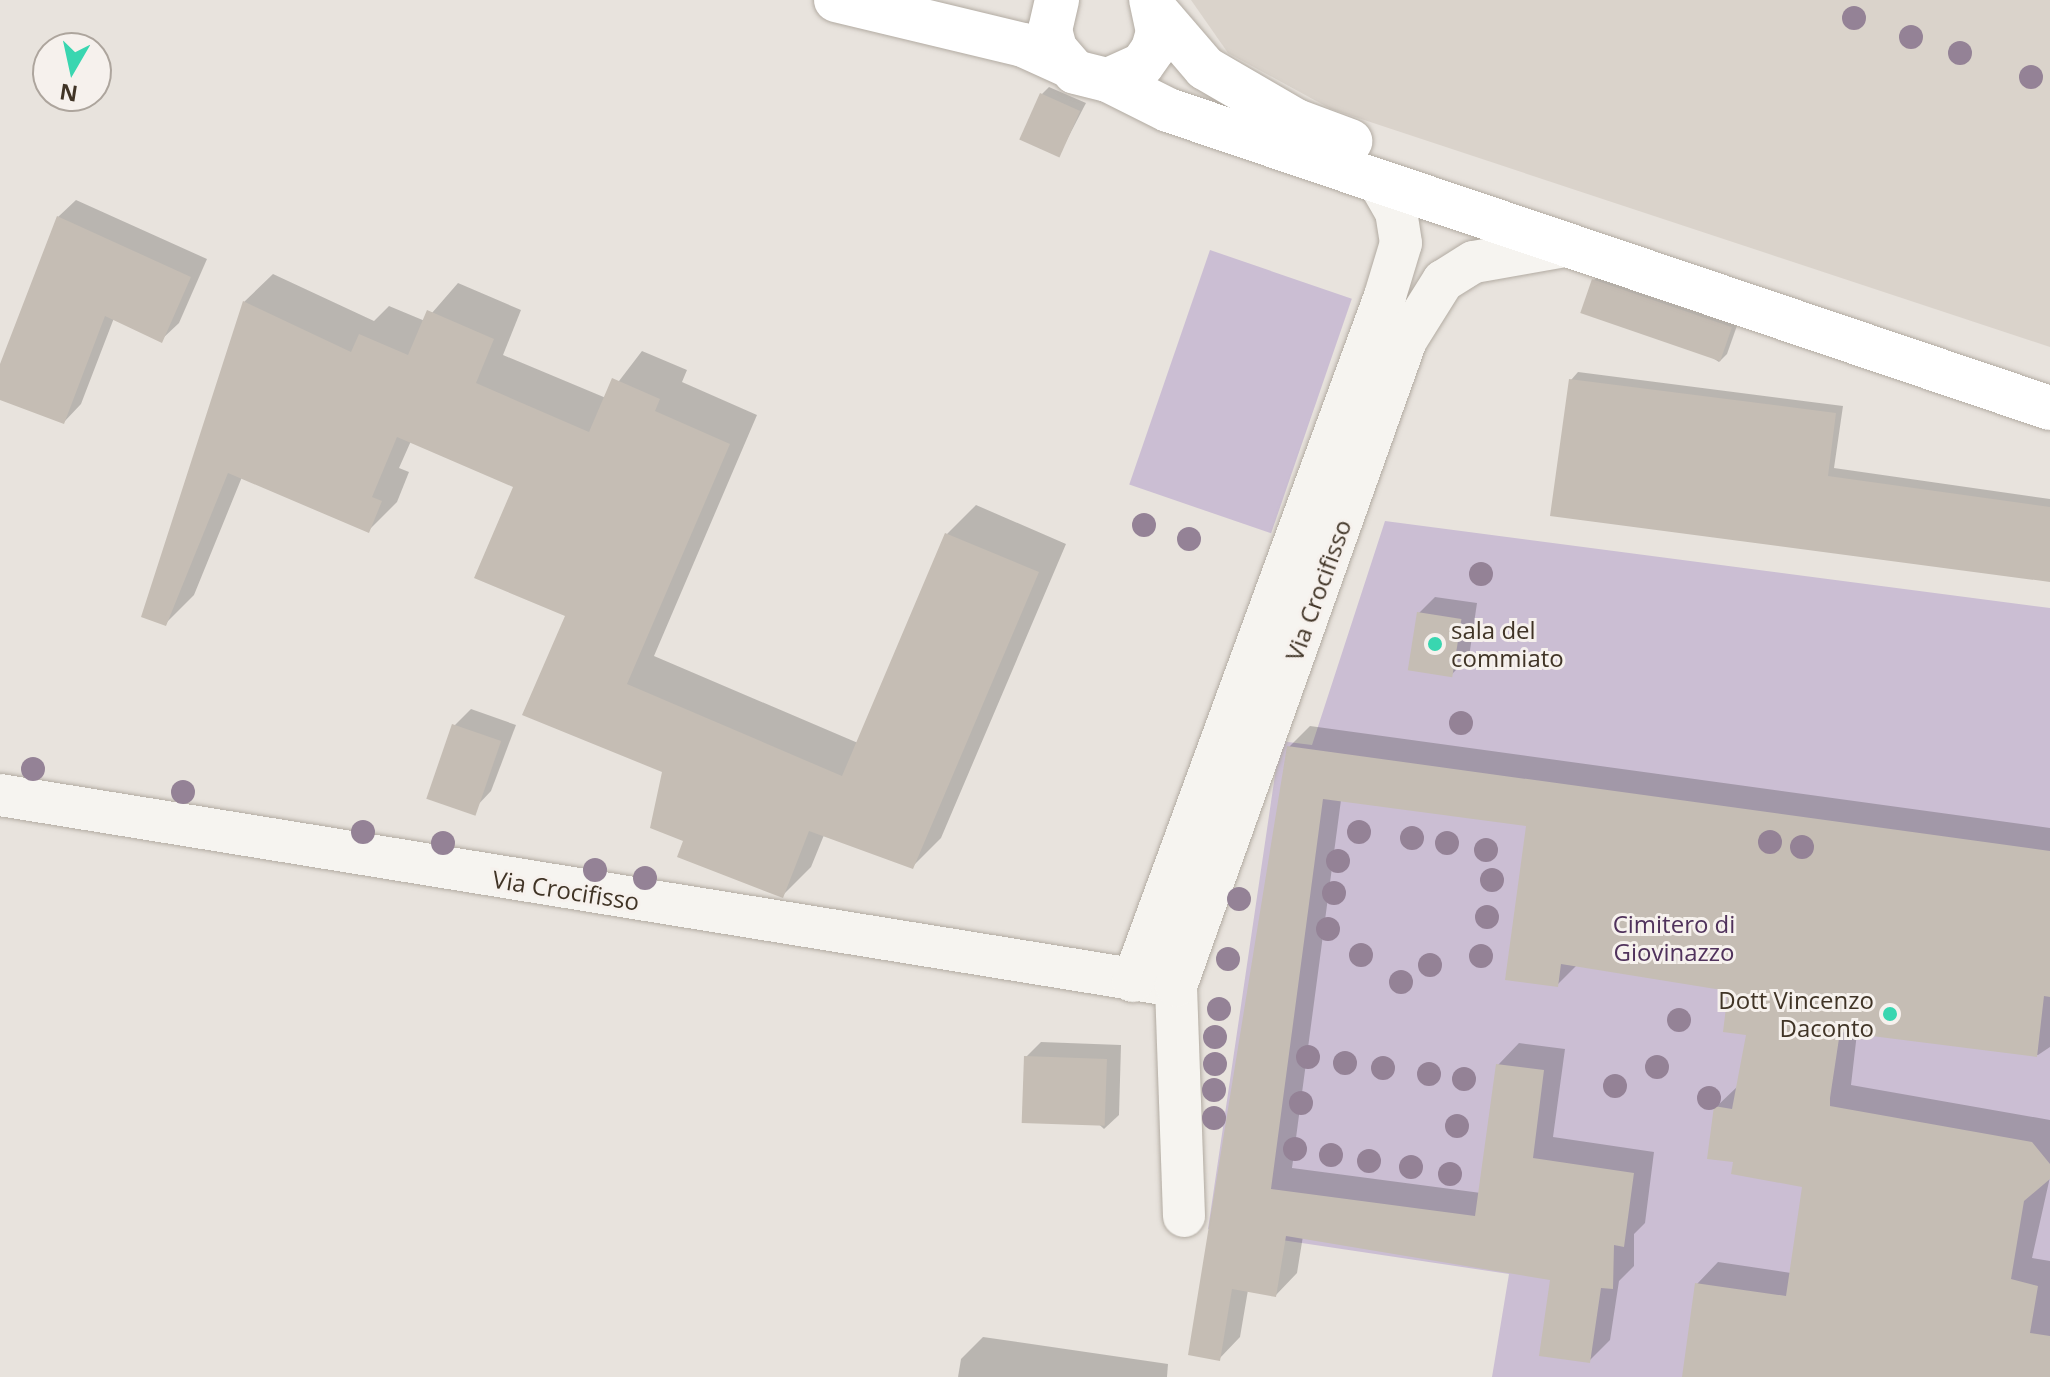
<!DOCTYPE html>
<html>
<head>
<meta charset="utf-8">
<style>
	body { margin:0 }
	#map { position:relative; width:2050px; height:1377px; overflow:hidden; background:#e8e3dd; font-family:"Open Sans",sans-serif }
	div>[style] { position:absolute }
	.built>* { inset:0; background:#dad3cb }
	.green>* { inset:0; background:#cbbed3; transform-origin:0 0 }
	.shadow>* { inset:0; background:#0003 }
	.building>* { inset:0; background:#c5bdb4; transform-origin:0 0 }
	.roads { filter:drop-shadow(0 0 2px #b2aba2) drop-shadow(0 0 2px #b2aba2) }
	.minor>* { height:42px; margin:-21px; padding:0 21px; transform-origin:21px; border-radius:21px; background:#f6f4f0 }
	.secondary>* { height:44px; margin:-22px; padding:0 22px; transform-origin:22px; border-radius:22px; background:#fff }
	.trees>* { width:24px; height:24px; margin:-12px; border-radius:50%; background:#948296 }
	.dots>* { width:22px; height:22px; translate:-50% -50%; box-sizing:border-box; border:4px solid #f6f1ed; border-radius:50% }
	span { translate:-50% -50%; white-space:nowrap; text-align:center; line-height:1.15; -webkit-text-stroke:6px #f6f1ed; paint-order:stroke }
	.street-label { font-size:24px; color:#403426 }
	.poi-label { font-size:24px; color:#403426 }
	.left { translate:0 -50%; text-align:left }
	.right { translate:-100% -50%; text-align:right }
	.park-label { font-size:24px; color:#50325c }
	.north { position:absolute; left:32px; top:32px; width:80px; height:80px; box-sizing:border-box; background:#f6f1ed; border:2px solid #ada59d; border-radius:50%; rotate:189deg; font-size:22px; font-weight:700; line-height:32px; text-align:center; color:#403426 }
	.north::after { content:''; display:block; margin:auto; width:28px; height:36px; background:#39d6b0; clip-path:polygon(50% 0,100% 100%,50% 72%,0 100%) }
</style>
</head>
<body>
<div id="map">
	<div class="built">
		<div style="clip-path:polygon(1191px 0,2050px 0,2050px 347px,1331px 109px,1228px 53px)"></div>
	</div>
	<div class="green">
		<div style="left:1210px;top:250px;width:150px;height:248px;rotate:19deg"></div>
		<div style="clip-path:polygon(1385px 521px,2050px 608px,2050px 1377px,1492px 1377px,1509px 1274px,1208px 1229px,1280px 741px,1312px 745px)"></div>
	</div>
	<div class="shadow">
		<div style="clip-path:polygon(1049px 87px,1086px 103px,1059px 155px,1042px 94px)"></div>
		<div style="clip-path:polygon(76px 200px,207px 259px,179px 323px,161px 340px,114px 318px,81px 404px,64px 422px,0 398px,0 372px,58px 217px)"></div>
		<div style="clip-path:polygon(1601px 273px,1739px 320px,1727px 354px,1719px 362px,1593px 281px)"></div>
		<div style="clip-path:polygon(273px 274px,374px 321px,389px 306px,425px 321px,458px 283px,521px 310px,503px 355px,606px 398px,642px 351px,687px 370px,682px 382px,757px 415px,654px 656px,858px 743px,947px 534px,976px 505px,1066px 544px,941px 838px,912px 867px,824px 835px,811px 867px,782px 896px,686px 840px,665px 771px,568px 615px,515px 486px,411px 441px,399px 468px,409px 472px,397px 502px,369px 530px,242px 477px,194px 595px,165px 624px,244px 302px)"></div>
		<div style="clip-path:polygon(1578px 372px,1843px 406px,1834px 468px,2050px 499px,2050px 580px,1571px 380px)"></div>
		<div style="clip-path:polygon(1435px 597px,1477px 603px,1469px 657px,1452px 674px,1419px 613px)"></div>
		<div style="clip-path:polygon(471px 709px,516px 725px,491px 791px,475px 808px,454px 726px)"></div>
		<div style="clip-path:polygon(1310px 726px,2050px 828px,2050px 1047px,2038px 1055px,1857px 1033px,1851px 1085px,2050px 1120px,2050px 1177px,2032px 1258px,2050px 1261px,2050px 1377px,1684px 1377px,1697px 1284px,1718px 1262px,1791px 1273px,1804px 1185px,1735px 1160px,1716px 1107px,1738px 1086px,1749px 1033px,1731px 989px,1578px 964px,1557px 985px,1528px 824px,1341px 800px,1292px 1168px,1481px 1193px,1498px 1065px,1519px 1043px,1565px 1049px,1553px 1137px,1654px 1152px,1645px 1223px,1634px 1234px,1634px 1266px,1619px 1281px,1610px 1340px,1589px 1361px,1552px 1278px,1303px 1236px,1297px 1273px,1276px 1295px,1248px 1290px,1240px 1337px,1219px 1359px,1289px 747px)"></div>
		<div style="clip-path:polygon(1041px 1042px,1121px 1045px,1119px 1115px,1104px 1129px,1026px 1057px)"></div>
		<div style="clip-path:polygon(983px 1337px,1168px 1364px,1167px 1377px,958px 1377px,961px 1359px)"></div>
	</div>
	<div class="building">
		<div style="left:1040px;top:93px;width:44px;height:51px;rotate:24deg"></div>
		<div style="clip-path:polygon(57px 216px,191px 277px,162px 343px,105px 316px,64px 424px,0 400px,0 364px)"></div>
		<div style="left:1592px;top:279px;width:148px;height:36px;rotate:19deg"></div>
		<div style="clip-path:polygon(243px 301px,351px 352px,359px 334px,408px 355px,427px 310px,494px 339px,476px 383px,589px 432px,612px 378px,660px 399px,655px 411px,730px 444px,627px 684px,842px 776px,945px 533px,1039px 572px,913px 869px,809px 831px,783px 898px,677px 857px,683px 841px,650px 828px,662px 772px,522px 715px,565px 616px,474px 578px,513px 487px,397px 437px,372px 497px,382px 501px,369px 533px,228px 473px,166px 626px,141px 617px)"></div>
		<div style="clip-path:polygon(1569px 379px,1836px 413px,1828px 476px,2050px 507px,2050px 582px,1550px 516px)"></div>
		<div style="left:1417px;top:612px;width:45px;height:59px;rotate:9deg"></div>
		<div style="left:452px;top:724px;width:52px;height:79px;rotate:19deg"></div>
		<div style="clip-path:polygon(1287px 746px,2050px 851px,2050px 997px,2044px 996px,2037px 1057px,1840px 1032px,1830px 1098px,1830px 1106px,2032px 1142px,2050px 1164px,2050px 1179px,2024px 1201px,2011px 1279px,2038px 1286px,2030px 1333px,2050px 1336px,2050px 1377px,1682px 1377px,1695px 1283px,1786px 1296px,1802px 1187px,1731px 1174px,1733px 1162px,1707px 1159px,1714px 1106px,1732px 1109px,1746px 1035px,1723px 1032px,1728px 991px,1561px 964px,1558px 987px,1505px 980px,1526px 826px,1323px 799px,1271px 1189px,1475px 1216px,1496px 1064px,1544px 1070px,1533px 1158px,1634px 1173px,1624px 1247px,1614px 1245px,1613px 1289px,1601px 1288px,1590px 1363px,1539px 1356px,1550px 1280px,1286px 1236px,1276px 1297px,1232px 1289px,1220px 1361px,1188px 1355px)"></div>
		<div style="left:1024px;top:1056px;width:83px;height:67px;rotate:2deg"></div>
	</div>
	<div class="roads">
		<div class="minor">
			<div style="left:0;top:795px;width:1191px;rotate:9.23deg"></div>
			<div style="left:1133px;top:981px;width:730px;rotate:-69.8deg"></div>
			<div style="left:1385px;top:296px;width:55px;rotate:-73.2deg"></div>
			<div style="left:1401px;top:243px;width:31px;rotate:-99deg"></div>
			<div style="left:1396px;top:212px;width:36px;rotate:-120deg"></div>
			<div style="left:1184px;top:1216px;width:230px;rotate:-92deg"></div>
			<div style="left:1176px;top:986px;width:686px;rotate:-70.4deg"></div>
			<div style="left:1406px;top:340px;width:70px;rotate:-57.9deg"></div>
			<div style="left:1443px;top:281px;width:36px;rotate:-32deg"></div>
			<div style="left:1474px;top:262px;width:92px;rotate:-10deg"></div>
		</div>
		<div class="secondary">
			<div style="left:836px;top:0;width:192px;rotate:13.5deg"></div>
			<div style="left:1023px;top:45px;width:46px;rotate:24.3deg"></div>
			<div style="left:1057px;top:0;width:31px;rotate:103deg"></div>
			<div style="left:1050px;top:30px;width:20px;rotate:75deg"></div>
			<div style="left:1055px;top:49px;width:30px;rotate:49deg"></div>
			<div style="left:1075px;top:72px;width:34px;rotate:14deg"></div>
			<div style="left:1108px;top:80px;width:37px;rotate:-24deg"></div>
			<div style="left:1142px;top:65px;width:19px;rotate:-55deg"></div>
			<div style="left:1153px;top:49px;width:18px;rotate:-74deg"></div>
			<div style="left:1158px;top:32px;width:33px;rotate:-102deg"></div>
			<div style="left:1157px;top:12px;width:74px;rotate:49.4deg"></div>
			<div style="left:1205px;top:68px;width:105px;rotate:30.2deg"></div>
			<div style="left:1296px;top:121px;width:58px;rotate:20.3deg"></div>
			<div style="left:1108px;top:80px;width:67px;rotate:26.6deg"></div>
			<div style="left:1168px;top:110px;width:931px;rotate:18.67deg"></div>
		</div>
	</div>
	<div class="trees">
		<div style="left:1854px;top:18px"></div>
		<div style="left:1911px;top:37px"></div>
		<div style="left:1960px;top:53px"></div>
		<div style="left:2031px;top:77px"></div>
		<div style="left:1144px;top:525px"></div>
		<div style="left:1189px;top:539px"></div>
		<div style="left:1481px;top:574px"></div>
		<div style="left:1461px;top:723px"></div>
		<div style="left:33px;top:769px"></div>
		<div style="left:183px;top:792px"></div>
		<div style="left:363px;top:832px"></div>
		<div style="left:1359px;top:832px"></div>
		<div style="left:1412px;top:838px"></div>
		<div style="left:1770px;top:842px"></div>
		<div style="left:443px;top:843px"></div>
		<div style="left:1447px;top:843px"></div>
		<div style="left:1802px;top:847px"></div>
		<div style="left:1486px;top:850px"></div>
		<div style="left:1338px;top:861px"></div>
		<div style="left:595px;top:870px"></div>
		<div style="left:645px;top:878px"></div>
		<div style="left:1492px;top:880px"></div>
		<div style="left:1334px;top:893px"></div>
		<div style="left:1239px;top:899px"></div>
		<div style="left:1487px;top:917px"></div>
		<div style="left:1328px;top:929px"></div>
		<div style="left:1361px;top:955px"></div>
		<div style="left:1481px;top:956px"></div>
		<div style="left:1228px;top:959px"></div>
		<div style="left:1430px;top:965px"></div>
		<div style="left:1401px;top:982px"></div>
		<div style="left:1219px;top:1009px"></div>
		<div style="left:1679px;top:1020px"></div>
		<div style="left:1215px;top:1037px"></div>
		<div style="left:1308px;top:1057px"></div>
		<div style="left:1345px;top:1063px"></div>
		<div style="left:1215px;top:1064px"></div>
		<div style="left:1657px;top:1067px"></div>
		<div style="left:1383px;top:1068px"></div>
		<div style="left:1429px;top:1074px"></div>
		<div style="left:1464px;top:1079px"></div>
		<div style="left:1615px;top:1086px"></div>
		<div style="left:1214px;top:1090px"></div>
		<div style="left:1709px;top:1098px"></div>
		<div style="left:1301px;top:1103px"></div>
		<div style="left:1214px;top:1118px"></div>
		<div style="left:1457px;top:1126px"></div>
		<div style="left:1295px;top:1149px"></div>
		<div style="left:1331px;top:1155px"></div>
		<div style="left:1369px;top:1161px"></div>
		<div style="left:1411px;top:1167px"></div>
		<div style="left:1450px;top:1174px"></div>
	</div>
	<div class="dots">
		<div style="left:1435px;top:644px;background:#39d6b0"></div>
		<div style="left:1890px;top:1014px;background:#39d6b0"></div>
	</div>
	<div class="street-label">
		<span style="left:1318px;top:590px;rotate:-70deg">Via Crocifisso</span>
		<span style="left:566px;top:890px;rotate:9deg">Via Crocifisso</span>
	</div>
	<div class="poi-label">
		<span class="left" style="left:1451px;top:644px">sala del<br>commiato</span>
		<span class="right" style="left:1874px;top:1014px">Dott Vincenzo<br>Daconto</span>
	</div>
	<div class="park-label">
		<span style="left:1674px;top:938px">Cimitero di<br>Giovinazzo</span>
	</div>
	<div class="north">N</div>
</div>
</body>
</html>
